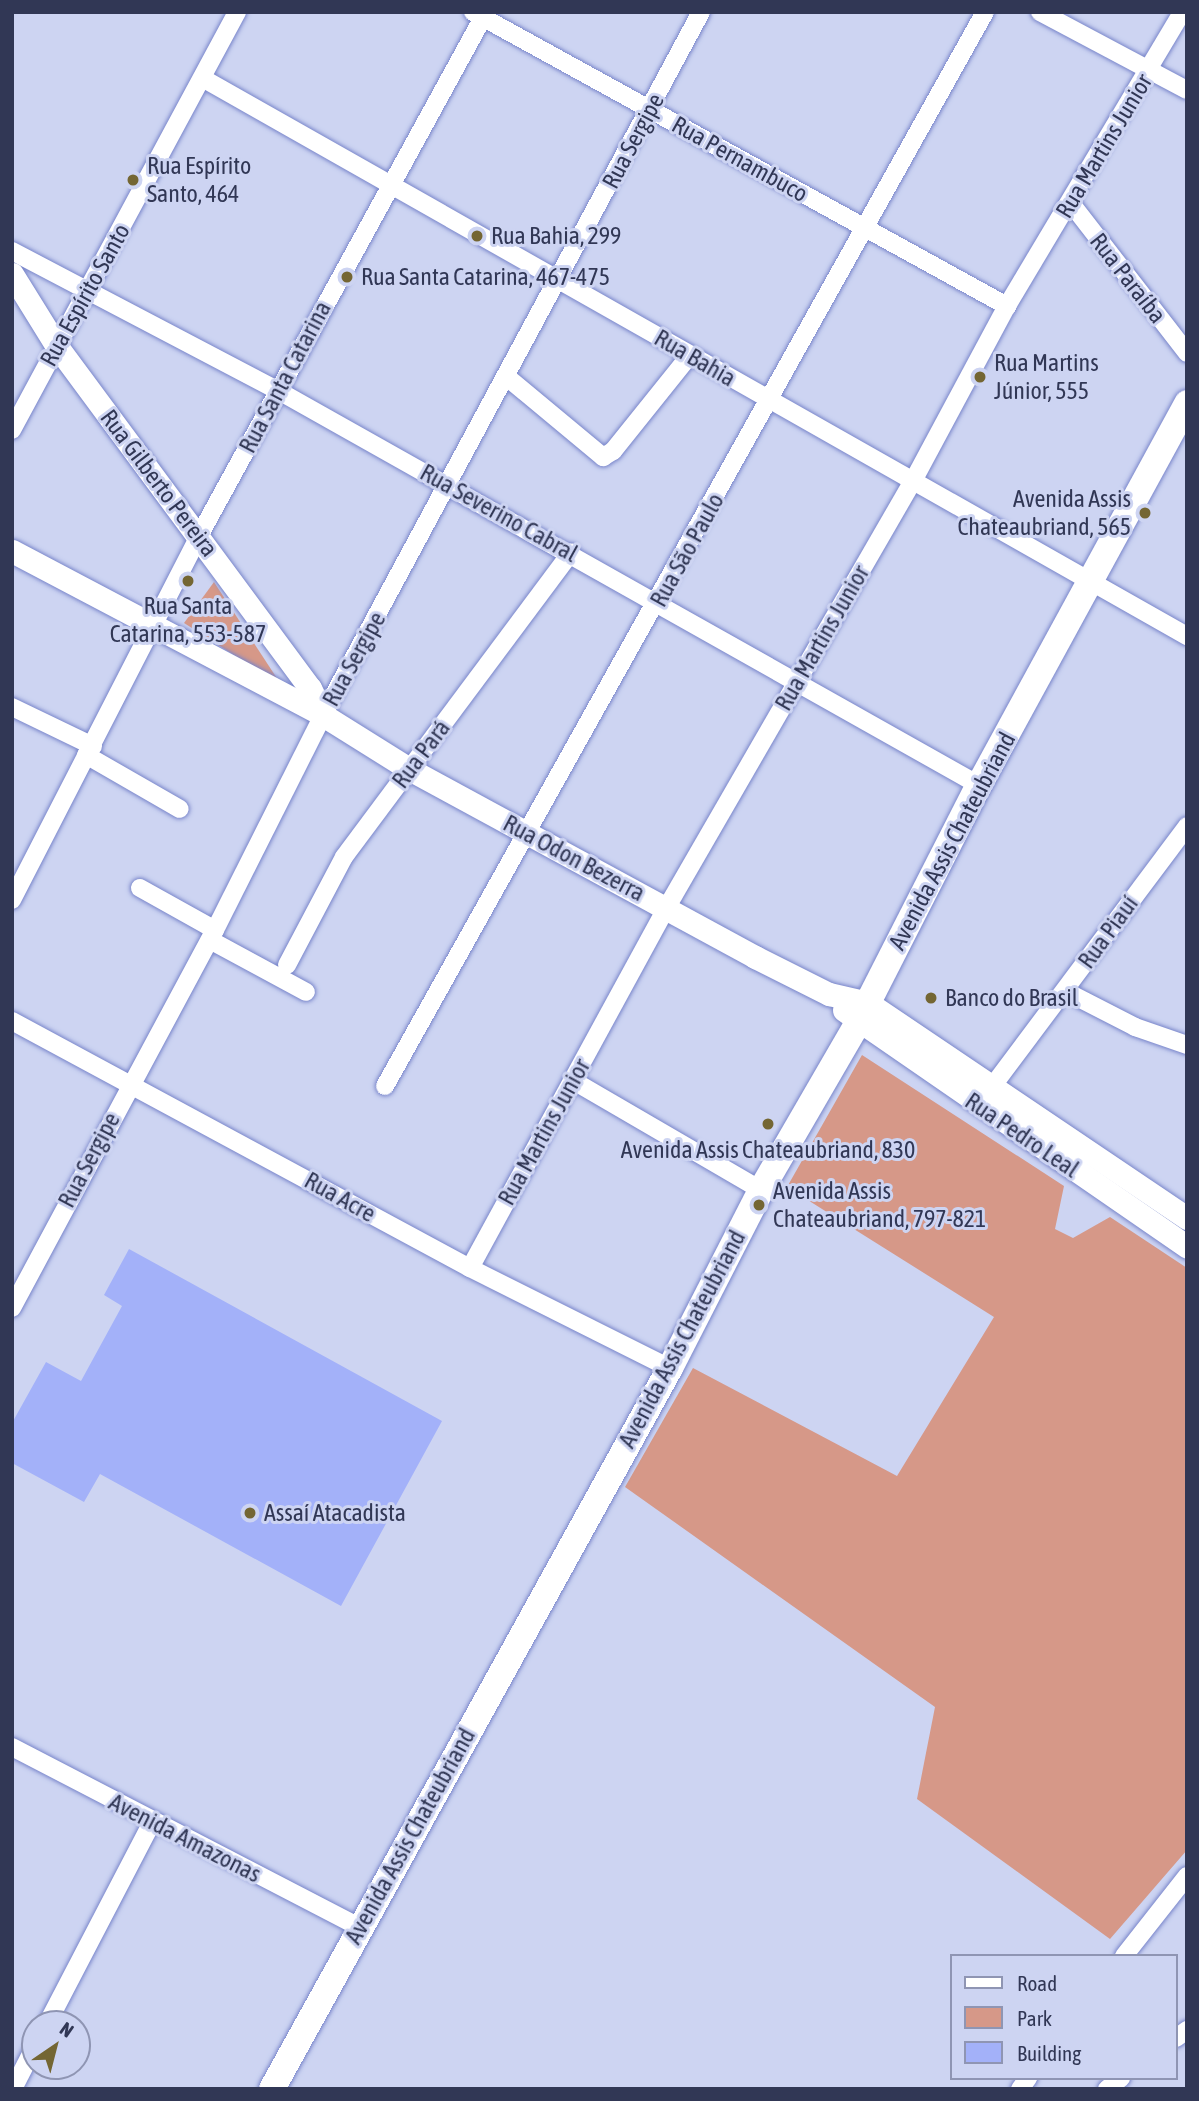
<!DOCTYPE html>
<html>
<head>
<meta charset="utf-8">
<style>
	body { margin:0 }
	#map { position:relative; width:1199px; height:2101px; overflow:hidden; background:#cdd4f2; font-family:"Asap Condensed",sans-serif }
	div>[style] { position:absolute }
	.green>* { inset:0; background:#d69888 }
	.building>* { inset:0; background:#a3b1f9 }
	.roads { filter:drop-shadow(0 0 2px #7885ca) drop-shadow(0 0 2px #7885ca) }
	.street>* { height:18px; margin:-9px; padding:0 9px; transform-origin:9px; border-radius:9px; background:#fff }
	.secondary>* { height:23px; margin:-11.5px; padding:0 11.5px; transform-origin:11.5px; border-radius:11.5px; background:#fff }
	.primary>* { height:26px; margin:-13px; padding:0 13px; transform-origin:13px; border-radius:13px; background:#fff }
	.dots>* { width:19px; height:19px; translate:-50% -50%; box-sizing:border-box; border:4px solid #cdd4f2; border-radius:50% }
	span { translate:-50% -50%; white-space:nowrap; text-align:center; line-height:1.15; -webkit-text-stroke:6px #cdd4f2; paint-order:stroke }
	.street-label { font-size:24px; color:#313755 }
	.poi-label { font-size:24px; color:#313755 }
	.left { translate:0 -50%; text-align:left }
	.right { translate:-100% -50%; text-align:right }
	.frame { position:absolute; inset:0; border:14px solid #313755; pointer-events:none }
	.legend { position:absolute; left:950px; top:1954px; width:228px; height:126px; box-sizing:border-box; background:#cdd4f2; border:2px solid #8f95b3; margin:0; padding:9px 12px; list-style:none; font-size:21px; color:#313755 }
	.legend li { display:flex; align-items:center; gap:14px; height:35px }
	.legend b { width:35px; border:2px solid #8f95b3 }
	.north { position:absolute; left:21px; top:2010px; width:70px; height:70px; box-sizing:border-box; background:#cdd4f2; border:2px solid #8f95b3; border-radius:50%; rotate:35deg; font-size:19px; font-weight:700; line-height:28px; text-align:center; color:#313755 }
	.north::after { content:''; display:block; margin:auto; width:24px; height:32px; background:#746633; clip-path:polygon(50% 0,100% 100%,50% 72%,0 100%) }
</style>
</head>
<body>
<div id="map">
	<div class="green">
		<div style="clip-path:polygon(214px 582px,282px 686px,184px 623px)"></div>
		<div style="clip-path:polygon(862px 1055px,1064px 1186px,1055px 1229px,1073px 1238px,1110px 1217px,1187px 1268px,1187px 1850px,1110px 1939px,917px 1799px,935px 1707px,625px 1487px,693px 1368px,897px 1476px,994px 1317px,787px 1187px)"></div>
	</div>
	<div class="building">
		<div style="clip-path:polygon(129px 1249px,442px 1421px,341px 1606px,100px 1474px,84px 1502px,12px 1463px,12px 1423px,46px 1362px,81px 1381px,122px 1306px,104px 1295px)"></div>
	</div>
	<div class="roads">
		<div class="street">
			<div style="left:473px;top:12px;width:610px;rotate:28.84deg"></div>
			<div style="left:1040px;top:12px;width:166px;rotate:28deg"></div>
			<div style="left:204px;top:79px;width:1130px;rotate:29.54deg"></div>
			<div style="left:1070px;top:202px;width:191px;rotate:52.2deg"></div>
			<div style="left:12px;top:251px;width:299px;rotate:27.7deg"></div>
			<div style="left:277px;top:390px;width:805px;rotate:29.37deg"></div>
			<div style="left:508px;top:378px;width:124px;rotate:39.7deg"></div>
			<div style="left:603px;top:457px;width:12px;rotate:-31deg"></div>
			<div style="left:613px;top:451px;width:123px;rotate:-51.3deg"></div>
			<div style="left:12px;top:430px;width:475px;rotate:-61.7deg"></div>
			<div style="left:12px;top:707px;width:90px;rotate:25.7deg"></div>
			<div style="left:86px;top:755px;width:108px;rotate:29.9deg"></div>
			<div style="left:140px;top:888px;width:86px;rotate:29.2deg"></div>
			<div style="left:12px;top:900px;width:409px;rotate:-62.8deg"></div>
			<div style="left:199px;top:536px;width:597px;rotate:-61.29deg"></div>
			<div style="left:210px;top:940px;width:109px;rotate:28.4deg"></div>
			<div style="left:287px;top:965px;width:122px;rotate:-62.2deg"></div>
			<div style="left:344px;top:857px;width:380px;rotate:-53.3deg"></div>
			<div style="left:1065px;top:991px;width:79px;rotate:27.2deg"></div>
			<div style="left:1135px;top:1027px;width:55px;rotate:19.1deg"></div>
			<div style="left:12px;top:1021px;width:520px;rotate:28.34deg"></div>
			<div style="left:470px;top:1268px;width:224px;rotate:26.6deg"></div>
			<div style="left:572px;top:1080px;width:219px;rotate:30.2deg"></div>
			<div style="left:385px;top:1086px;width:1230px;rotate:-60.81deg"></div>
			<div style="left:986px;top:1095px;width:336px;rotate:-53.2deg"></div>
			<div style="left:470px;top:1268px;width:411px;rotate:-61.4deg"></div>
			<div style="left:667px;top:907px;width:492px;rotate:-60deg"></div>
			<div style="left:913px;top:481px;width:199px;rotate:-61.8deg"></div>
			<div style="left:1007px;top:306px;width:342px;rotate:-59.2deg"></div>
			<div style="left:12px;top:1308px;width:429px;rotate:-61.8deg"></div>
			<div style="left:215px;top:930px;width:241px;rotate:-63.3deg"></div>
			<div style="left:323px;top:715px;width:798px;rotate:-61.73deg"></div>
			<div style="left:12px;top:1747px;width:391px;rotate:27.4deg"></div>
			<div style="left:1124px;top:1956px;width:102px;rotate:-51.8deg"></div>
			<div style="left:47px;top:2024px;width:228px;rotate:-62.5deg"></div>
			<div style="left:1176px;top:2038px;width:14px;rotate:-36deg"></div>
			<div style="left:13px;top:2089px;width:48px;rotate:-62.9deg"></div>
			<div style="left:1020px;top:2089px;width:14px;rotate:-54deg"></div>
			<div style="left:1107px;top:2089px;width:18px;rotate:-38deg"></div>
		</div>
		<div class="secondary">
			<div style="left:12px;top:274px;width:84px;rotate:58.2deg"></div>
			<div style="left:56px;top:345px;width:427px;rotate:53.5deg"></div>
			<div style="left:310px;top:688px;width:30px;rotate:64deg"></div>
			<div style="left:12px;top:551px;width:352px;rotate:27.8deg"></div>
			<div style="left:323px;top:715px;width:102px;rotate:32.1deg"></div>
			<div style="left:409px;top:769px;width:394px;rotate:28.5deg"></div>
			<div style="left:755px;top:957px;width:83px;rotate:26.6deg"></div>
			<div style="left:829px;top:994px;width:40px;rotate:13deg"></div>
			<div style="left:868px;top:1003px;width:385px;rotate:34deg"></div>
			<div style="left:844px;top:1010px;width:417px;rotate:34.6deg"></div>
		</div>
		<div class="primary">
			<div style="left:272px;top:2089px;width:824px;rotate:-61.1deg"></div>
			<div style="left:670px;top:1368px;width:200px;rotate:-62.9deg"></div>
			<div style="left:761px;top:1190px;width:190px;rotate:-59.9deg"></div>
			<div style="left:856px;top:1026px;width:271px;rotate:-63deg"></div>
			<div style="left:979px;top:785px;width:435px;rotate:-61.4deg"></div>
		</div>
	</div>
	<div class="dots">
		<div style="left:133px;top:180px;background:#746633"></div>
		<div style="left:477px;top:236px;background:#746633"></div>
		<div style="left:347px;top:277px;background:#746633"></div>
		<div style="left:980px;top:377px;background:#746633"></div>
		<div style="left:1145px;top:513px;background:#746633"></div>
		<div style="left:188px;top:581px;background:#746633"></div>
		<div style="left:931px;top:998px;background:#746633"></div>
		<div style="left:768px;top:1124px;background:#746633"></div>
		<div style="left:759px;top:1205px;background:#746633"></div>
		<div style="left:250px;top:1513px;background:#746633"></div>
	</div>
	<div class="street-label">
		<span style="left:633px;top:141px;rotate:-62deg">Rua Sergipe</span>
		<span style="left:1104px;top:146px;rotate:-59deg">Rua Martins Junior</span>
		<span style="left:740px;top:159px;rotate:29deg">Rua Pernambuco</span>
		<span style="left:1128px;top:278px;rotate:52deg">Rua Paraíba</span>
		<span style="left:85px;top:295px;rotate:-61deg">Rua Espírito Santo</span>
		<span style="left:695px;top:358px;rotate:30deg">Rua Bahia</span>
		<span style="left:285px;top:377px;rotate:-62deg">Rua Santa Catarina</span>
		<span style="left:159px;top:483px;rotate:53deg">Rua Gilberto Pereira</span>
		<span style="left:499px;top:513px;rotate:29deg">Rua Severino Cabral</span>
		<span style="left:687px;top:550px;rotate:-61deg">Rua São Paulo</span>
		<span style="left:822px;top:638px;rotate:-60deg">Rua Martins Junior</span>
		<span style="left:354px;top:659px;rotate:-61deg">Rua Sergipe</span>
		<span style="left:421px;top:754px;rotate:-53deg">Rua Pará</span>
		<span style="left:952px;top:841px;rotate:-62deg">Avenida Assis Chateubriand</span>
		<span style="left:574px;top:858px;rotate:28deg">Rua Odon Bezerra</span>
		<span style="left:1108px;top:932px;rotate:-54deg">Rua Piauí</span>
		<span style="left:544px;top:1132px;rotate:-61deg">Rua Martins Junior</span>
		<span style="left:1022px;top:1135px;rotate:34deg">Rua Pedro Leal</span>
		<span style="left:89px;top:1160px;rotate:-62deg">Rua Sergipe</span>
		<span style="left:340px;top:1197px;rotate:29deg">Rua Acre</span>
		<span style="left:682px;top:1339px;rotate:-62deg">Avenida Assis Chateubriand</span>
		<span style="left:410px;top:1836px;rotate:-61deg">Avenida Assis Chateubriand</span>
		<span style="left:185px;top:1838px;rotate:27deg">Avenida Amazonas</span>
	</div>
	<div class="poi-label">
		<span class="left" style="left:147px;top:180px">Rua Espírito<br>Santo, 464</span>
		<span class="left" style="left:491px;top:236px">Rua Bahia, 299</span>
		<span class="left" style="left:361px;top:277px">Rua Santa Catarina, 467-475</span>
		<span class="left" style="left:994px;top:377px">Rua Martins<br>Júnior, 555</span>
		<span class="right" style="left:1131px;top:513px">Avenida Assis<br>Chateaubriand, 565</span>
		<span style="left:188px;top:620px">Rua Santa<br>Catarina, 553-587</span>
		<span class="left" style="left:945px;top:998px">Banco do Brasil</span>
		<span style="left:768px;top:1150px">Avenida Assis Chateaubriand, 830</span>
		<span class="left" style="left:773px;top:1205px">Avenida Assis<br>Chateaubriand, 797-821</span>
		<span class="left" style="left:264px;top:1513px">Assaí Atacadista</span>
	</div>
	<div class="frame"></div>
	<ul class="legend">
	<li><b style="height:9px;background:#fff"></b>Road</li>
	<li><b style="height:19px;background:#d69888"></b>Park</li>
	<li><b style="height:19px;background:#a3b1f9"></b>Building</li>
	</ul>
	<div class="north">N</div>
</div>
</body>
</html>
